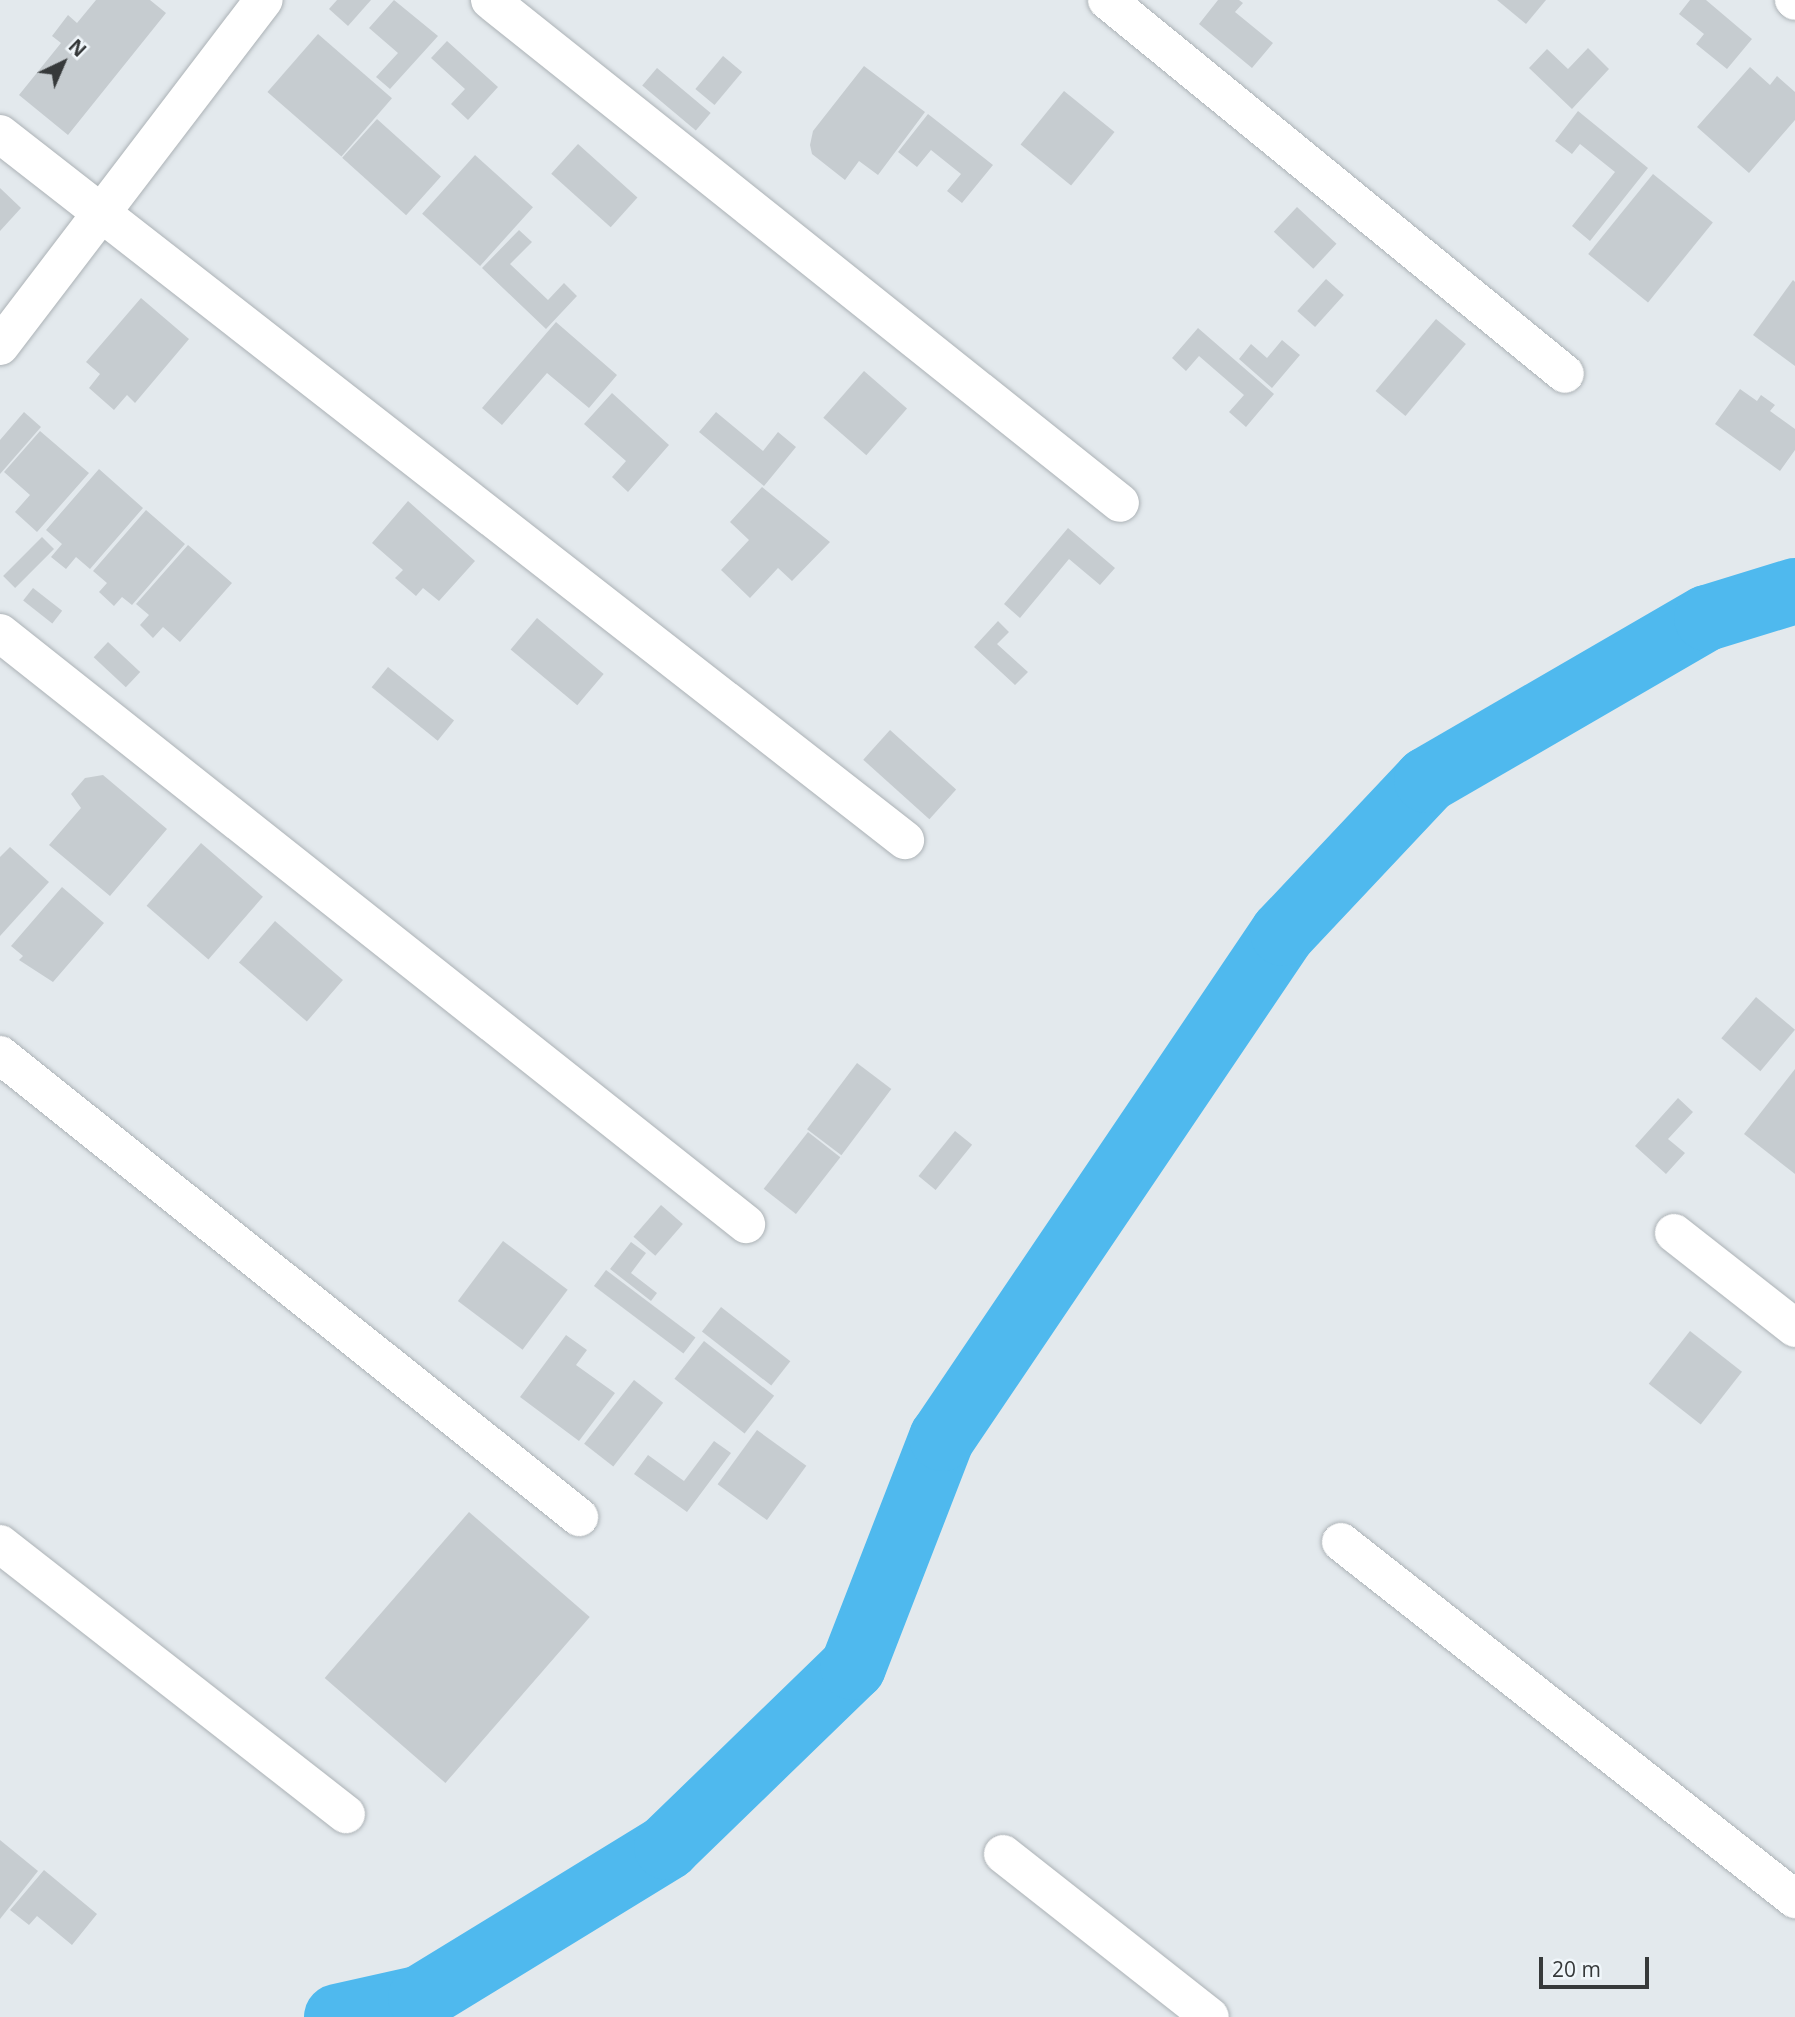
<!DOCTYPE html>
<html>
<head>
<meta charset="utf-8">
<style>
	body { margin:0 }
	#map { position:relative; width:1795px; height:2017px; overflow:hidden; background:#e3e9ed; font-family:"Open Sans",sans-serif }
	div>[style] { position:absolute }
	.river>* { height:66px; margin:-33px; padding:0 33px; transform-origin:33px; border-radius:33px; background:#4fb9ee }
	.building>* { inset:0; background:#c6ccd0; transform-origin:0 0 }
	.roads { filter:drop-shadow(0 0 2px #acb2b6) drop-shadow(0 0 2px #acb2b6) }
	.minor>* { height:38px; margin:-19px; padding:0 19px; transform-origin:19px; border-radius:19px; background:#fff }
	.secondary>* { height:38px; margin:-19px; padding:0 19px; transform-origin:19px; border-radius:19px; background:#fff }
	span { translate:-50% -50%; white-space:nowrap; text-align:center; line-height:1.15; -webkit-text-stroke:5px #f0f6fa; paint-order:stroke }
	.north { position:absolute; left:28px; top:28px; width:70px; height:70px; -webkit-text-stroke:5px #f0f6fa; paint-order:stroke; rotate:44deg; font-size:19px; font-weight:700; line-height:28px; text-align:center; color:#36393a }
	.north::after { content:''; display:block; margin:auto; width:24px; height:32px; background:#36393a; clip-path:polygon(50% 0,100% 100%,50% 72%,0 100%) }
	.scale { position:absolute; left:1539px; top:1957px; width:110px; height:32px; box-sizing:border-box; border:4px solid #36393a; border-top:0; padding-left:9px; font-size:21px; line-height:24px; white-space:nowrap; color:#36393a; -webkit-text-stroke:5px #f0f6fa; paint-order:stroke }
</style>
</head>
<body>
<div id="map">
	<div class="river">
		<div style="left:337px;top:2017px;width:86px;rotate:-12.7deg"></div>
		<div style="left:421px;top:1998px;width:289px;rotate:-31.5deg"></div>
		<div style="left:667px;top:1847px;width:259px;rotate:-44.1deg"></div>
		<div style="left:853px;top:1667px;width:246px;rotate:-68.8deg"></div>
		<div style="left:942px;top:1438px;width:609px;rotate:-55.97deg"></div>
		<div style="left:1283px;top:933px;width:210px;rotate:-46.7deg"></div>
		<div style="left:1427px;top:780px;width:323px;rotate:-30.1deg"></div>
		<div style="left:1707px;top:618px;width:92px;rotate:-17.1deg"></div>
	</div>
	<div class="building">
		<div style="clip-path:polygon(96px 0,150px 0,166px 13px,68px 135px,19px 95px,61px 43px,52px 36px,68px 15px,77px 23px)"></div>
		<div style="clip-path:polygon(337px 0,371px 0,348px 26px,329px 9px)"></div>
		<div style="clip-path:polygon(394px 0,438px 36px,390px 89px,376px 77px,398px 53px,369px 28px)"></div>
		<div style="clip-path:polygon(1218px 0,1239px 0,1243px 3px,1235px 12px,1273px 43px,1252px 68px,1199px 24px)"></div>
		<div style="clip-path:polygon(1497px 0,1546px 0,1526px 24px)"></div>
		<div style="clip-path:polygon(1690px 0,1706px 0,1752px 39px,1727px 69px,1696px 44px,1704px 34px,1679px 14px)"></div>
		<div style="left:318px;top:34px;width:98px;height:77px;rotate:41deg"></div>
		<div style="clip-path:polygon(447px 41px,498px 87px,468px 120px,451px 104px,465px 89px,431px 58px)"></div>
		<div style="clip-path:polygon(1588px 48px,1609px 69px,1572px 109px,1529px 68px,1547px 49px,1568px 69px)"></div>
		<div style="left:723px;top:56px;width:25px;height:43px;rotate:40deg"></div>
		<div style="clip-path:polygon(864px 66px,925px 112px,878px 175px,859px 161px,845px 180px,812px 154px,810px 145px,813px 131px)"></div>
		<div style="clip-path:polygon(1750px 67px,1770px 85px,1777px 76px,1795px 92px,1795px 120px,1749px 173px,1697px 127px)"></div>
		<div style="left:657px;top:68px;width:70px;height:23px;rotate:40deg"></div>
		<div style="left:1064px;top:91px;width:65px;height:69px;rotate:39deg"></div>
		<div style="clip-path:polygon(1578px 111px,1648px 168px,1590px 241px,1572px 226px,1615px 172px,1580px 144px,1572px 154px,1555px 141px)"></div>
		<div style="clip-path:polygon(928px 114px,993px 165px,962px 203px,947px 191px,961px 174px,931px 150px,917px 167px,898px 152px)"></div>
		<div style="left:377px;top:119px;width:86px;height:52px;rotate:42deg"></div>
		<div style="left:578px;top:144px;width:80px;height:40px;rotate:42deg"></div>
		<div style="left:475px;top:155px;width:78px;height:79px;rotate:42deg"></div>
		<div style="left:1653px;top:174px;width:77px;height:103px;rotate:39deg"></div>
		<div style="clip-path:polygon(0 188px,21px 208px,0 231px)"></div>
		<div style="left:1297px;top:207px;width:54px;height:34px;rotate:43deg"></div>
		<div style="clip-path:polygon(519px 230px,532px 242px,510px 264px,548px 300px,564px 283px,577px 296px,546px 329px,482px 268px)"></div>
		<div style="left:1326px;top:279px;width:24px;height:43px;rotate:42deg"></div>
		<div style="clip-path:polygon(1793px 280px,1795px 282px,1795px 366px,1753px 335px)"></div>
		<div style="clip-path:polygon(141px 298px,189px 339px,135px 403px,127px 395px,114px 410px,89px 388px,100px 374px,86px 362px)"></div>
		<div style="left:1436px;top:319px;width:39px;height:94px;rotate:40deg"></div>
		<div style="clip-path:polygon(556px 322px,617px 375px,589px 408px,547px 373px,502px 425px,482px 408px)"></div>
		<div style="clip-path:polygon(1198px 328px,1274px 394px,1246px 427px,1229px 412px,1244px 395px,1199px 356px,1186px 371px,1172px 358px)"></div>
		<div style="clip-path:polygon(1282px 340px,1300px 355px,1272px 388px,1239px 359px,1251px 344px,1267px 358px)"></div>
		<div style="left:864px;top:371px;width:57px;height:62px;rotate:41deg"></div>
		<div style="clip-path:polygon(1740px 389px,1757px 401px,1761px 395px,1775px 405px,1770px 411px,1795px 429px,1795px 450px,1780px 471px,1715px 424px)"></div>
		<div style="clip-path:polygon(612px 393px,669px 445px,628px 492px,612px 477px,626px 461px,584px 424px)"></div>
		<div style="clip-path:polygon(24px 412px,41px 427px,0 474px,0 440px)"></div>
		<div style="clip-path:polygon(716px 412px,763px 451px,778px 432px,796px 447px,764px 486px,699px 432px)"></div>
		<div style="clip-path:polygon(40px 431px,89px 473px,37px 532px,15px 512px,30px 495px,4px 472px)"></div>
		<div style="clip-path:polygon(99px 469px,143px 508px,90px 569px,76px 557px,66px 569px,51px 557px,62px 544px,46px 530px)"></div>
		<div style="clip-path:polygon(762px 487px,830px 542px,792px 581px,778px 568px,750px 598px,721px 570px,749px 540px,730px 522px)"></div>
		<div style="clip-path:polygon(408px 501px,475px 561px,439px 601px,423px 588px,416px 596px,395px 578px,403px 570px,372px 543px)"></div>
		<div style="clip-path:polygon(146px 510px,185px 544px,132px 605px,122px 597px,114px 606px,99px 592px,107px 583px,93px 571px)"></div>
		<div style="clip-path:polygon(1068px 528px,1115px 568px,1100px 585px,1069px 559px,1020px 618px,1004px 604px)"></div>
		<div style="left:42px;top:537px;width:17px;height:55px;rotate:45deg"></div>
		<div style="clip-path:polygon(188px 545px,232px 583px,180px 642px,163px 627px,153px 638px,140px 625px,149px 615px,136px 604px)"></div>
		<div style="left:33px;top:588px;width:37px;height:16px;rotate:38deg"></div>
		<div style="left:537px;top:618px;width:87px;height:41px;rotate:40deg"></div>
		<div style="clip-path:polygon(998px 621px,1009px 632px,997px 644px,1028px 672px,1015px 685px,974px 647px)"></div>
		<div style="left:108px;top:642px;width:44px;height:21px;rotate:43deg"></div>
		<div style="left:388px;top:667px;width:85px;height:26px;rotate:39deg"></div>
		<div style="left:890px;top:730px;width:89px;height:40px;rotate:42deg"></div>
		<div style="clip-path:polygon(103px 775px,167px 829px,110px 896px,49px 845px,81px 808px,71px 794px,85px 778px)"></div>
		<div style="left:201px;top:843px;width:82px;height:83px;rotate:41deg"></div>
		<div style="clip-path:polygon(10px 847px,49px 882px,0 936px,0 857px)"></div>
		<div style="clip-path:polygon(62px 887px,104px 923px,53px 982px,19px 960px,23px 956px,11px 946px)"></div>
		<div style="left:275px;top:921px;width:90px;height:55px;rotate:41deg"></div>
		<div style="left:1756px;top:997px;width:51px;height:54px;rotate:40deg"></div>
		<div style="left:857px;top:1063px;width:43px;height:83px;rotate:37deg"></div>
		<div style="clip-path:polygon(1795px 1069px,1795px 1174px,1744px 1134px)"></div>
		<div style="clip-path:polygon(1678px 1098px,1693px 1112px,1668px 1139px,1685px 1153px,1666px 1174px,1635px 1146px)"></div>
		<div style="left:955px;top:1131px;width:22px;height:58px;rotate:39deg"></div>
		<div style="left:808px;top:1132px;width:41px;height:72px;rotate:38deg"></div>
		<div style="left:661px;top:1205px;width:29px;height:42px;rotate:41deg"></div>
		<div style="left:503px;top:1241px;width:81px;height:75px;rotate:37deg"></div>
		<div style="clip-path:polygon(631px 1242px,646px 1253px,631px 1273px,657px 1293px,651px 1301px,610px 1269px)"></div>
		<div style="left:606px;top:1270px;width:112px;height:20px;rotate:37deg"></div>
		<div style="left:721px;top:1307px;width:88px;height:31px;rotate:38deg"></div>
		<div style="left:1690px;top:1331px;width:66px;height:67px;rotate:38deg"></div>
		<div style="clip-path:polygon(566px 1335px,587px 1350px,576px 1365px,615px 1393px,579px 1441px,520px 1397px)"></div>
		<div style="left:704px;top:1341px;width:89px;height:48px;rotate:38deg"></div>
		<div style="left:634px;top:1380px;width:37px;height:81px;rotate:38deg"></div>
		<div style="left:757px;top:1430px;width:61px;height:67px;rotate:36deg"></div>
		<div style="clip-path:polygon(714px 1441px,731px 1453px,687px 1512px,634px 1474px,648px 1455px,684px 1481px)"></div>
		<div style="left:469px;top:1512px;width:160px;height:220px;rotate:41deg"></div>
		<div style="clip-path:polygon(0 1840px,38px 1871px,0 1919px)"></div>
		<div style="clip-path:polygon(44px 1870px,97px 1914px,72px 1945px,37px 1916px,29px 1925px,10px 1910px)"></div>
	</div>
	<div class="roads">
		<div class="minor">
			<div style="left:490px;top:0;width:806px;rotate:38.6deg"></div>
			<div style="left:1107px;top:0;width:591px;rotate:39.23deg"></div>
			<div style="left:1794px;top:0;width:1px;rotate:45deg"></div>
			<div style="left:0;top:134px;width:1148px;rotate:37.96deg"></div>
			<div style="left:0;top:633px;width:952px;rotate:38.39deg"></div>
			<div style="left:0;top:1055px;width:741px;rotate:38.59deg"></div>
			<div style="left:1674px;top:1233px;width:154px;rotate:38.1deg"></div>
			<div style="left:1341px;top:1542px;width:578px;rotate:38.18deg"></div>
			<div style="left:0;top:1544px;width:439px;rotate:38deg"></div>
			<div style="left:1003px;top:1854px;width:263px;rotate:38.2deg"></div>
		</div>
		<div class="secondary">
			<div style="left:0;top:346px;width:435px;rotate:-52.7deg"></div>
		</div>
	</div>
	<div class="north">N</div>
	<div class="scale">20 m</div>
</div>
</body>
</html>
